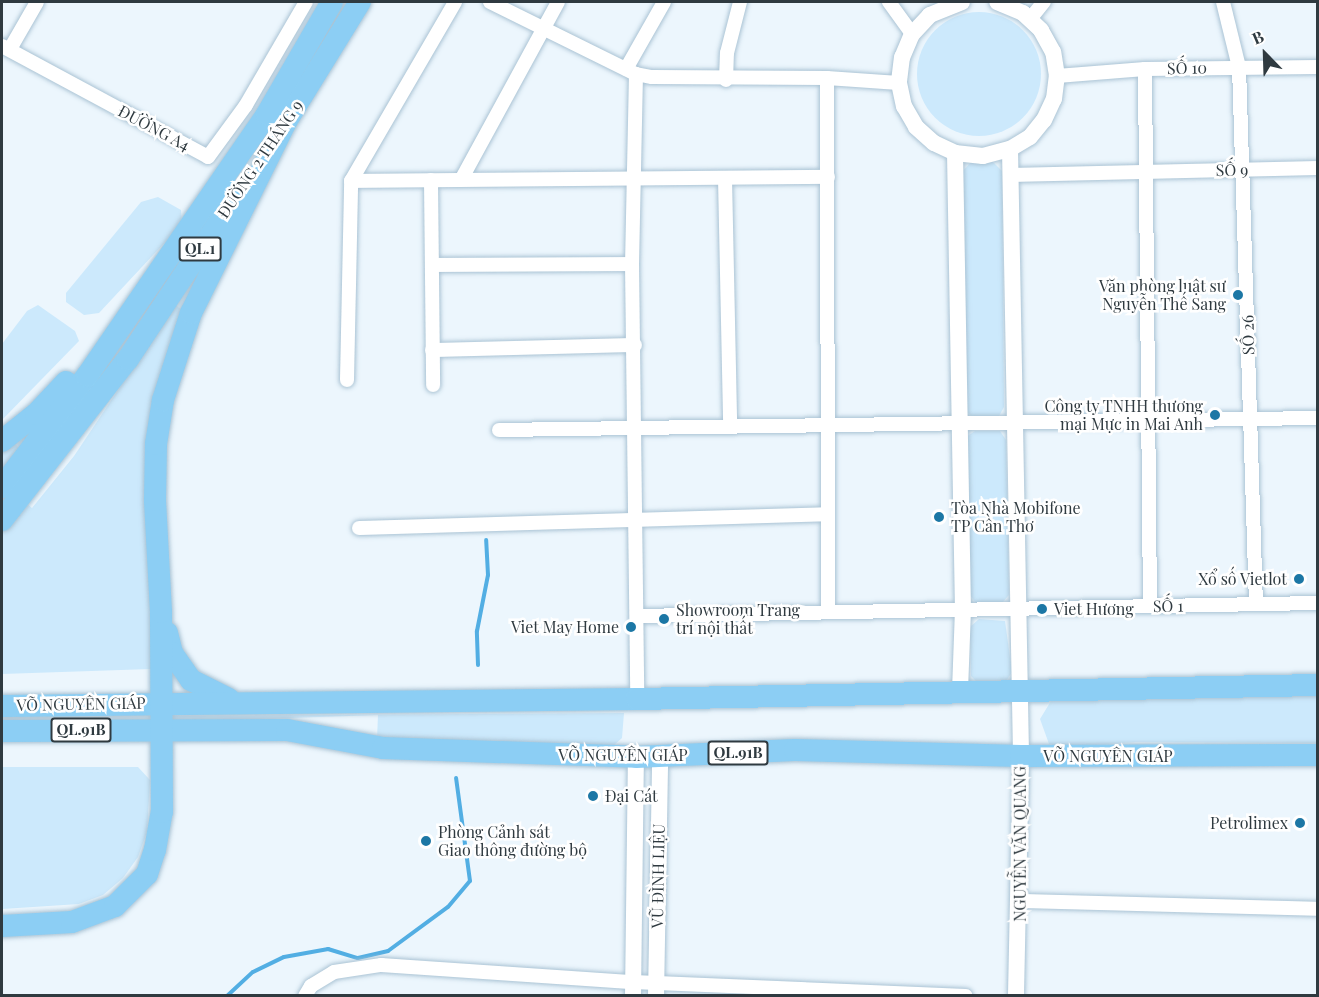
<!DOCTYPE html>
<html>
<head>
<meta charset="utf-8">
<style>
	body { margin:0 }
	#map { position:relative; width:1319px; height:997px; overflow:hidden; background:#ecf6fd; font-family:"Playfair Display",serif }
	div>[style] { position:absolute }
	.green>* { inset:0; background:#cce9fc }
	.round { border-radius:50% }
	.stream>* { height:4px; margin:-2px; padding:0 2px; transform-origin:2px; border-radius:2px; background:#52aee3 }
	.roads { filter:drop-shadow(0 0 2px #aac3d4) drop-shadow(0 0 2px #aac3d4) }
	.minor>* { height:14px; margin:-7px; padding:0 7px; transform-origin:7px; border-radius:7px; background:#fff }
	.tertiary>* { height:16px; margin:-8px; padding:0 8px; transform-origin:8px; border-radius:8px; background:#fff }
	.trunk>* { height:22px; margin:-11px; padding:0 11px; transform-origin:11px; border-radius:11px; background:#8ccef4 }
	.dots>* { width:16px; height:16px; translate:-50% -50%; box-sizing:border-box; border:3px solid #fff; border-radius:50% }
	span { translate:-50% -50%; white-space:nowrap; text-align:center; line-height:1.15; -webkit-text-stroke:5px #fff; paint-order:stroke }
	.shield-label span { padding:2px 4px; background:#fff; border:2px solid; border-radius:4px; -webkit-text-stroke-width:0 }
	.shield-label { font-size:15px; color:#2f3a40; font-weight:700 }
	.street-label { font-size:16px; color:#2f3a40 }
	.poi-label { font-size:16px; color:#2f3a40 }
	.right { translate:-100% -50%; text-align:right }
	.left { translate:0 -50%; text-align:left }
	.frame { position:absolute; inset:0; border:3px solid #2f3a40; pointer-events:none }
	.north { position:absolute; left:1235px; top:24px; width:60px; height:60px; -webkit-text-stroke:4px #fff; paint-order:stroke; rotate:337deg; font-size:16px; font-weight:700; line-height:24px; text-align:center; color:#2f3a40 }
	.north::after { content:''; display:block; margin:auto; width:21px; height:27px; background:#2f3a40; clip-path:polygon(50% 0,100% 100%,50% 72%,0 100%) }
</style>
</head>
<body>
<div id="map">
	<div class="green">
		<div class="round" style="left:917px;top:12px;width:124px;height:124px"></div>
		<div style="clip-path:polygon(971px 162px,993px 162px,1002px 171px,1004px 407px,999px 416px,972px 416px,967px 412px,962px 172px)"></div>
		<div style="clip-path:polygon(158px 197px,181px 210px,182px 224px,99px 313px,84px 315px,66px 302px,66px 293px,141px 202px)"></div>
		<div style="clip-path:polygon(38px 305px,75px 331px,79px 341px,2px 420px,2px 344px,27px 311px)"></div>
		<div style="clip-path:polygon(175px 305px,181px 309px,159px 399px,151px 669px,2px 674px,2px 483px,32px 508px,74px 456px)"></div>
		<div style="clip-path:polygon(975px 431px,1000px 431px,1006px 440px,1009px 595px,1000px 605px,976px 603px,970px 595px,966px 437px)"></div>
		<div style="clip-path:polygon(13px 442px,20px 449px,2px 469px,2px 450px)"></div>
		<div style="clip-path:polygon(979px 619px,1005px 621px,1012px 672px,1005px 683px,977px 682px,971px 676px,970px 627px)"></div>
		<div style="clip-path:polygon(1317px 691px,1317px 743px,1136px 742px,1063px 747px,1049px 744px,1040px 719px,1051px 701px)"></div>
		<div style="clip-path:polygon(624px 713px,622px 738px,613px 746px,377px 739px,378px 715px,173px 722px,169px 716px)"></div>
		<div style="clip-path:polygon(2px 767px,138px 767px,150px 780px,147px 832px,138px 857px,123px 878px,103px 895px,79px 904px,2px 909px)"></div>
	</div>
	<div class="stream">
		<div style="left:478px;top:665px;width:34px;rotate:-92deg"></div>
		<div style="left:477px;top:631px;width:57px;rotate:-78.9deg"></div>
		<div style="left:488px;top:575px;width:35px;rotate:-93deg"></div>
		<div style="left:227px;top:996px;width:35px;rotate:-43deg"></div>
		<div style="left:253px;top:972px;width:34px;rotate:-26deg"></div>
		<div style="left:284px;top:957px;width:45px;rotate:-10.3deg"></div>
		<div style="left:328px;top:949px;width:31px;rotate:17deg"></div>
		<div style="left:358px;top:958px;width:31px;rotate:-13deg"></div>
		<div style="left:388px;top:951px;width:74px;rotate:-36.3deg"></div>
		<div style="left:448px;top:907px;width:34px;rotate:-50deg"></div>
		<div style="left:470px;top:881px;width:104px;rotate:-97.7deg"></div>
	</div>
	<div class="roads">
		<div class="minor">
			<div style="left:490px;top:2px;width:163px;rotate:26.3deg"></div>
			<div style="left:636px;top:74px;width:16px;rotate:11deg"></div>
			<div style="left:652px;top:77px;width:175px;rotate:0.3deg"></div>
			<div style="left:827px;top:78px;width:72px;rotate:4deg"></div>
			<div style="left:889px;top:2px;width:39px;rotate:54deg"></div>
			<div style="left:1223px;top:2px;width:67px;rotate:76.2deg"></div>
			<div style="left:1239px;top:67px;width:537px;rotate:88.19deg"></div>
			<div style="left:1030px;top:19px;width:22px;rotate:-51deg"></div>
			<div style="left:2px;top:46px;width:234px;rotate:28.3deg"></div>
			<div style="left:208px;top:157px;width:64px;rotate:-53.8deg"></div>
			<div style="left:246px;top:105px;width:119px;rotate:-59.8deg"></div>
			<div style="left:10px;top:49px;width:54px;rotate:-60.1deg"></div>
			<div style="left:626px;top:69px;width:77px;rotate:-60.4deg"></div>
			<div style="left:1145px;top:69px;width:537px;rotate:89.47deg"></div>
			<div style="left:636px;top:74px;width:190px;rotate:91.2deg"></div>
			<div style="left:632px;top:264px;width:435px;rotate:89.3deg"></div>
			<div style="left:1057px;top:76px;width:88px;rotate:-4.5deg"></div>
			<div style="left:1145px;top:69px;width:173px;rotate:-0.7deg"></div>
			<div style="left:827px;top:78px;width:533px;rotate:89.89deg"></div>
			<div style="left:726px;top:80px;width:27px;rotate:-88deg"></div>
			<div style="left:727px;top:53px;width:53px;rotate:-75.7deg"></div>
			<div style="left:1010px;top:175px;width:308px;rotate:-1.3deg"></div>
			<div style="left:725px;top:178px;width:248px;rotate:88.8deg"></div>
			<div style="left:431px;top:180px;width:205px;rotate:89.4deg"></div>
			<div style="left:461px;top:180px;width:203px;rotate:-61.4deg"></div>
			<div style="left:351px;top:181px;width:477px;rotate:-0.5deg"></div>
			<div style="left:433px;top:265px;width:199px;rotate:-0.3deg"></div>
			<div style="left:432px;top:350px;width:203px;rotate:-1.4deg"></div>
			<div style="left:347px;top:380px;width:199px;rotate:-88.8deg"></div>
			<div style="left:351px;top:181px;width:207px;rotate:-59.8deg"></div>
			<div style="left:499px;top:430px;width:819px;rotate:-0.84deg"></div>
			<div style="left:359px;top:528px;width:469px;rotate:-1.7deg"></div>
			<div style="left:639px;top:616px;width:679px;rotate:-1.1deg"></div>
			<div style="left:1021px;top:901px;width:297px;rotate:1.5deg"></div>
			<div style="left:305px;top:996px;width:12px;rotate:-59deg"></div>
			<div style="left:311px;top:986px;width:27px;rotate:-31deg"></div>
			<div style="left:334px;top:972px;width:48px;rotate:-8.5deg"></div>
			<div style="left:381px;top:965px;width:253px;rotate:3.9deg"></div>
			<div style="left:633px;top:982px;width:333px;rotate:2.4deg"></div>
		</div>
		<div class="tertiary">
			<div style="left:962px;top:2px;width:35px;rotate:158deg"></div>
			<div style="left:930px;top:15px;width:26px;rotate:133deg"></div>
			<div style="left:912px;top:34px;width:25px;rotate:113deg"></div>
			<div style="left:902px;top:57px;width:26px;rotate:97deg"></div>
			<div style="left:899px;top:83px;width:24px;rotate:78deg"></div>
			<div style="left:904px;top:106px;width:24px;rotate:60deg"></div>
			<div style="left:916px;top:127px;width:24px;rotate:42deg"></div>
			<div style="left:934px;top:143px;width:23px;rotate:25deg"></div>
			<div style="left:955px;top:153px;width:28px;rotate:6deg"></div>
			<div style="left:983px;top:156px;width:28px;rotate:-15deg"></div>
			<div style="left:1010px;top:149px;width:23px;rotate:-31deg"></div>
			<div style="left:1030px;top:137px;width:22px;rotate:-51deg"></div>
			<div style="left:1044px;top:120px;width:23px;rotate:-65deg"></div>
			<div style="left:1054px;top:99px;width:23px;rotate:-83deg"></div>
			<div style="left:1057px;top:76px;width:24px;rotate:-99deg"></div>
			<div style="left:1053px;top:52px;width:25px;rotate:-119deg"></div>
			<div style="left:1041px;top:30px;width:25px;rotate:-137deg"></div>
			<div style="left:1023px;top:13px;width:28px;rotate:-157deg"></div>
			<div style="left:1010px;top:149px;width:607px;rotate:88.96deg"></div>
			<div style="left:1021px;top:756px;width:240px;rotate:91.2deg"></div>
			<div style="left:955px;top:153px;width:456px;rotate:89deg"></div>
			<div style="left:963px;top:609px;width:83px;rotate:92.1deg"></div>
			<div style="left:633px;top:996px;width:239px;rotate:-89.3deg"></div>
			<div style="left:656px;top:996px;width:240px;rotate:-89deg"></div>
		</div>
		<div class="trunk">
			<div style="left:279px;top:133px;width:154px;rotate:-58.3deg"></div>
			<div style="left:2px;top:441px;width:43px;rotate:-38.5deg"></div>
			<div style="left:36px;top:414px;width:44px;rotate:-46.8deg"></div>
			<div style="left:2px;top:487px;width:140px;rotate:-52.6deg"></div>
			<div style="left:87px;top:376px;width:318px;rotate:-55.5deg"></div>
			<div style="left:267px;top:114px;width:129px;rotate:-59.9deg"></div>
			<div style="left:2px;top:520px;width:204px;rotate:-52deg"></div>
			<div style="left:128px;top:359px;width:197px;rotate:-56.4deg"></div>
			<div style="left:167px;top:633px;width:21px;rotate:76deg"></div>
			<div style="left:172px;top:653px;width:33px;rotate:55deg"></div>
			<div style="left:191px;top:680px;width:42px;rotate:26.6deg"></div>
			<div style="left:2px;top:706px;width:635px;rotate:-0.63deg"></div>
			<div style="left:637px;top:699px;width:681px;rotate:-1.18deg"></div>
			<div style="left:2px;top:731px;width:285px;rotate:-0.2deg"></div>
			<div style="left:287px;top:730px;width:98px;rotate:10.6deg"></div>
			<div style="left:383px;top:748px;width:253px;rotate:2deg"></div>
			<div style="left:636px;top:757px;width:159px;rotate:-2.5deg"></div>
			<div style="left:795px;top:750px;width:226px;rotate:1.5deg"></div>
			<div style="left:1021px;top:756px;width:297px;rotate:-0.2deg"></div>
			<div style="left:2px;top:926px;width:70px;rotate:-3.3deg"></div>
			<div style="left:72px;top:922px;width:46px;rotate:-20.4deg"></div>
			<div style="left:115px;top:906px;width:45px;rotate:-45deg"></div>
			<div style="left:147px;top:874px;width:25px;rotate:-72deg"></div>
			<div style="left:155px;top:850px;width:39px;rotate:-80deg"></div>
			<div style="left:162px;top:812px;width:200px;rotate:-90.3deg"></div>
			<div style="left:161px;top:612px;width:112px;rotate:-93.1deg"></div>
			<div style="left:155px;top:500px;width:56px;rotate:-89deg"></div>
			<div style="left:156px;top:444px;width:45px;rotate:-81deg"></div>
			<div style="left:163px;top:400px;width:91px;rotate:-72.2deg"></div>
			<div style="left:191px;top:313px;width:213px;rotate:-63.6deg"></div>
		</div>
	</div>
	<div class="dots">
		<div style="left:1238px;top:295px;background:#1c77a5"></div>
		<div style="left:1215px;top:415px;background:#1c77a5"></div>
		<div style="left:939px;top:517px;background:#1c77a5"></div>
		<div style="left:1299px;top:579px;background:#1c77a5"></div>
		<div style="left:1042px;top:609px;background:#1c77a5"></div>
		<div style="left:664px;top:619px;background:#1c77a5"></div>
		<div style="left:631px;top:627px;background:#1c77a5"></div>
		<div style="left:593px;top:796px;background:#1c77a5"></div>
		<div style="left:1300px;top:823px;background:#1c77a5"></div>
		<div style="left:426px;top:841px;background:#1c77a5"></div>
	</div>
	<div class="shield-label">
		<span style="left:200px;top:249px">QL.1</span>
		<span style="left:81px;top:730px">QL.91B</span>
		<span style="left:738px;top:753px">QL.91B</span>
	</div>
	<div class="street-label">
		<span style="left:1187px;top:68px;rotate:-1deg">SỐ 10</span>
		<span style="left:154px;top:128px;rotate:28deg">ĐƯỜNG A4</span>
		<span style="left:260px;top:159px;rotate:-56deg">ĐƯỜNG 2 THÁNG 9</span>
		<span style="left:1232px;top:170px;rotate:-1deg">SỐ 9</span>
		<span style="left:1248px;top:335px;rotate:-91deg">SỐ 26</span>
		<span style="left:1168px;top:606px;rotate:-1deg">SỐ 1</span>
		<span style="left:81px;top:704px;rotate:-1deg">VÕ NGUYÊN GIÁP</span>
		<span style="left:623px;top:755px">VÕ NGUYÊN GIÁP</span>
		<span style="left:1108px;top:756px">VÕ NGUYÊN GIÁP</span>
		<span style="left:1020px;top:844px;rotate:-90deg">NGUYỄN VĂN QUANG</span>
		<span style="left:658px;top:876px;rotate:-89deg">VŨ ĐÌNH LIỆU</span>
	</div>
	<div class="poi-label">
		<span class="right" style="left:1226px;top:295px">Văn phòng luật sư<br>Nguyễn Thế Sang</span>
		<span class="right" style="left:1203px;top:415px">Công ty TNHH thương<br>mại Mực in Mai Anh</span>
		<span class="left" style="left:951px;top:517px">Tòa Nhà Mobifone<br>TP Cần Thơ</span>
		<span class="right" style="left:1287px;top:579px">Xổ số Vietlot</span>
		<span class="left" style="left:1054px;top:609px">Viet Hương</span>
		<span class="left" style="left:676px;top:619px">Showroom Trang<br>trí nội thất</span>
		<span class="right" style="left:619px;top:627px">Viet May Home</span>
		<span class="left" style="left:605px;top:796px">Đại Cát</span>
		<span class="right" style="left:1288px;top:823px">Petrolimex</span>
		<span class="left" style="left:438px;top:841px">Phòng Cảnh sát<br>Giao thông đường bộ</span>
	</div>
	<div class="frame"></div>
	<div class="north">B</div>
</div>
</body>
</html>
